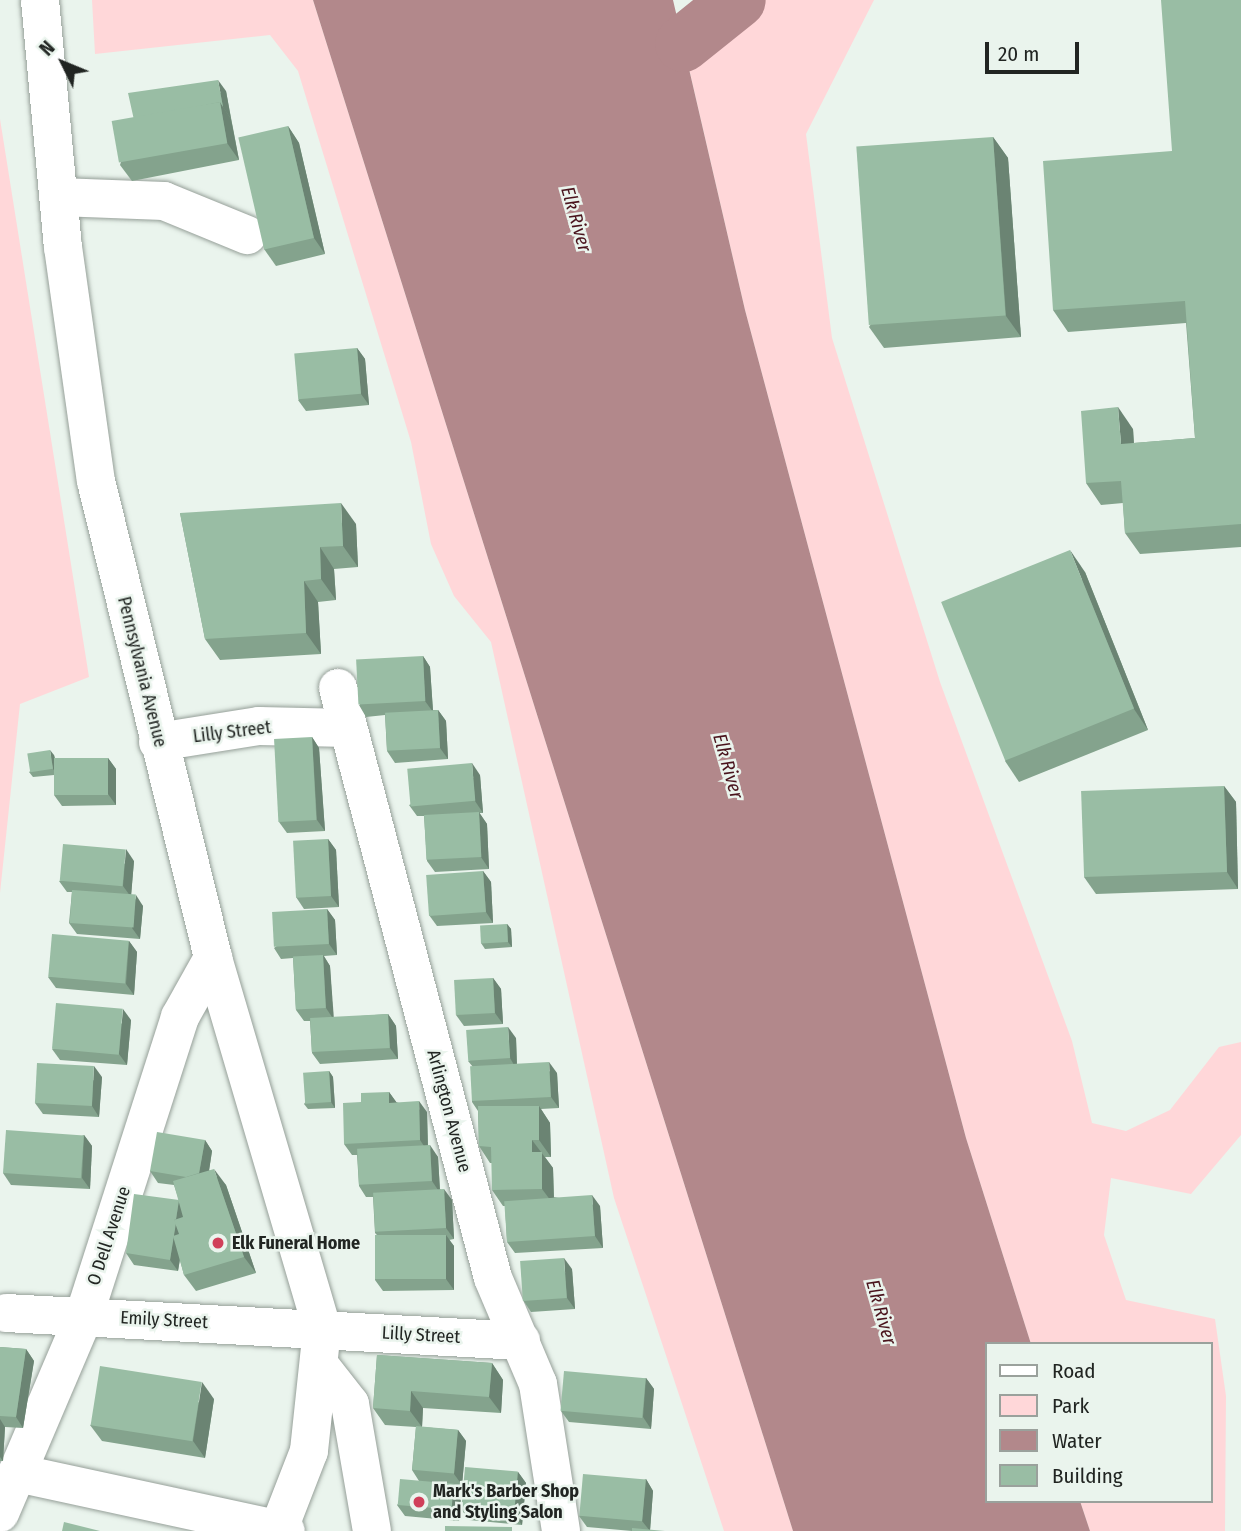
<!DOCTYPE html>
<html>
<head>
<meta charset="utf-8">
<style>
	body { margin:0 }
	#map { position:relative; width:1241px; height:1531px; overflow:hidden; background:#eaf4ed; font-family:"Fira Sans Condensed",sans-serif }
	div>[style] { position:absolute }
	.green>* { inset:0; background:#ffd7d9 }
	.water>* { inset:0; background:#b2888b }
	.river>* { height:56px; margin:-28px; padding:0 28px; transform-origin:28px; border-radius:28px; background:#b2888b }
	.roads { filter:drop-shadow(0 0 2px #96a099) drop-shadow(0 0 2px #96a099) }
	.minor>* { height:38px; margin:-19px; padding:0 19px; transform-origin:19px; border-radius:19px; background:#fff }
	.major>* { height:38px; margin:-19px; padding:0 19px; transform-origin:19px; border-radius:19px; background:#fff }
	.wall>* { inset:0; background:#84a38d }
	.shaded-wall>* { inset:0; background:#6b8473 }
	.building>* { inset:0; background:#99bda4; transform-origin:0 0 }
	.dots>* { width:19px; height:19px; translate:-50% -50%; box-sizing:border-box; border:4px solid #eaf4ed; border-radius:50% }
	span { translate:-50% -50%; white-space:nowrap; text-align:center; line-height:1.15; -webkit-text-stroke:5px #eaf4ed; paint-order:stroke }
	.street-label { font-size:18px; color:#212522 }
	.poi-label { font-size:18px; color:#212522; font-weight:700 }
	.left { translate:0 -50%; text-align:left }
	.water-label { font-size:19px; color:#49131c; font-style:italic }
	.legend { position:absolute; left:985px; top:1342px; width:228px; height:161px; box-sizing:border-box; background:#eaf4ed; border:2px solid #9aa19c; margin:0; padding:9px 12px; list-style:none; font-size:21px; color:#212522 }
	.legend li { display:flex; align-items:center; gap:14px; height:35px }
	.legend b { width:35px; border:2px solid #9aa19c }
	.north { position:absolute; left:28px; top:28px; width:70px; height:70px; -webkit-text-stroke:5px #eaf4ed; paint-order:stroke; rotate:313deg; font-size:19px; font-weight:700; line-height:28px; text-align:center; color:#212522 }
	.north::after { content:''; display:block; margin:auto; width:24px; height:32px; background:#212522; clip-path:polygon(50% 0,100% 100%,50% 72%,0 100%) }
	.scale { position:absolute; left:985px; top:42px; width:94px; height:32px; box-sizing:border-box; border:4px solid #212522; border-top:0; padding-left:9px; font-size:21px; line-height:24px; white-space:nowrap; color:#212522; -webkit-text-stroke:5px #eaf4ed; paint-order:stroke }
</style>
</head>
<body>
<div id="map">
	<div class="green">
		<div style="clip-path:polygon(92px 0,313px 0,793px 1531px,724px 1531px,614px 1198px,491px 642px,454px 596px,431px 544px,411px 442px,298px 71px,270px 35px,95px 54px)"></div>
		<div style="clip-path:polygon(764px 0,874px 0,806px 134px,832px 338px,940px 682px,1072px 1041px,1092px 1123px,1126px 1131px,1170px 1110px,1219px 1047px,1241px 1042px,1241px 1135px,1191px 1194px,1111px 1178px,1104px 1235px,1126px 1300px,1215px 1319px,1226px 1396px,1225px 1531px,1090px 1531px,1080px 1501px,1211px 1501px,1211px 1344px,1031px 1344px,966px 1138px,745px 310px,687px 60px)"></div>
		<div style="clip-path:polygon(0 119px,89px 677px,20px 704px,0 893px)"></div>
	</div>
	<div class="water">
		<div style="clip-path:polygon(313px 0,673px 0,745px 310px,966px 1138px,1031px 1344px,987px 1344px,987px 1501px,1080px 1501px,1090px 1531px,793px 1531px)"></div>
	</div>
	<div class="river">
		<div style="left:683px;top:44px;width:70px;rotate:-38.7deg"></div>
	</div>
	<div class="roads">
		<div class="minor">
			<div style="left:59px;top:197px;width:105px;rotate:2.2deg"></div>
			<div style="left:164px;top:201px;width:90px;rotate:22.3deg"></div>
			<div style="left:338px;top:688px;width:610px;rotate:75.28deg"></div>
			<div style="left:493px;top:1278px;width:115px;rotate:67deg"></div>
			<div style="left:538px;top:1384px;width:149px;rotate:81.1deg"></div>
			<div style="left:158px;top:742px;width:102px;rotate:-9deg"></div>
			<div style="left:259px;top:726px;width:89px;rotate:1.3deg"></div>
			<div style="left:6px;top:1313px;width:516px;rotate:3.11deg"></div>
			<div style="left:321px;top:1367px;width:47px;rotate:51.9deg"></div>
			<div style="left:350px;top:1404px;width:129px;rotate:80.2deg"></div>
			<div style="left:17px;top:1473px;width:275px;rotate:12.2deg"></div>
			<div style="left:0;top:1513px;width:214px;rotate:-66.9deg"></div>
			<div style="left:84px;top:1316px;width:314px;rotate:-72.2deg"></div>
			<div style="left:180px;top:1017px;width:68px;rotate:-60.8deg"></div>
		</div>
		<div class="major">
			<div style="left:40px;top:0;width:248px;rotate:84.7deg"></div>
			<div style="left:63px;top:247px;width:236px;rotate:82deg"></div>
			<div style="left:96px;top:481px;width:491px;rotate:76.2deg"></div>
			<div style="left:213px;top:958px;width:387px;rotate:73.6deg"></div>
			<div style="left:322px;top:1329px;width:123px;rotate:96.1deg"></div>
			<div style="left:309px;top:1451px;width:86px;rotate:111.2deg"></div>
		</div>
	</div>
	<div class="wall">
		<div style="clip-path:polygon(1241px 0,1241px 547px,1140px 554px,1125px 533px,1123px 503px,1101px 505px,1086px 483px,1133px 429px,1134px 443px,1195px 438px,1186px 323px,1068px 332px,1053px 310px,1172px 151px)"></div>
		<div style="clip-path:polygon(226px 91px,239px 160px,132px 181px,120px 165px,134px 120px)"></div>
		<div style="clip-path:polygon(288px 126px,299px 143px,325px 254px,276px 266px,264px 249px)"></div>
		<div style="clip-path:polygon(993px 137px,1008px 158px,1021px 337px,884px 348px,869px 327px)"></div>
		<div style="clip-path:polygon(357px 348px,365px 359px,369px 405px,306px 411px,298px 400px)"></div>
		<div style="clip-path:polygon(180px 513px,356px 524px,358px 567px,334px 569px,336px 600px,318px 602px,321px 654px,220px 660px,205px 639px)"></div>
		<div style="clip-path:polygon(1085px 572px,1148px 730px,1019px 782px,1005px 761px)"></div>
		<div style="clip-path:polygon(423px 656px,430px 667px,433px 710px,438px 710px,446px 721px,448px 759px,395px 763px,387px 751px,385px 715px,366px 717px,359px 705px)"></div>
		<div style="clip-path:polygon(312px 737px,319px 748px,325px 831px,287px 833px,279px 822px)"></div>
		<div style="clip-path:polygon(54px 755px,55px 758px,108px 758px,116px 769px,116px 805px,62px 806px,54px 795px,54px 775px,33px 777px,29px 772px)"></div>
		<div style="clip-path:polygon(480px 775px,483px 813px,479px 813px,487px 824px,489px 869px,435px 872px,427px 861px,424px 816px,417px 816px,409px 805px)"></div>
		<div style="clip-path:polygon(1224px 786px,1236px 802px,1238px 889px,1096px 894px,1084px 877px)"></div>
		<div style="clip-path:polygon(328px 839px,336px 850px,339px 907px,304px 909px,296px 897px)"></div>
		<div style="clip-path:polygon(134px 861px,131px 895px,143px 906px,140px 939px,77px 934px,69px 923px,72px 892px,67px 892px,59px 881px)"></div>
		<div style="clip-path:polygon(483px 871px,491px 882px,493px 923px,437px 926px,429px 915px)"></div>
		<div style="clip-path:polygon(327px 909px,335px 920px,337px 955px,324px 956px,330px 966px,333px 1018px,388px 1014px,396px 1026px,398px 1059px,320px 1064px,312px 1053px,310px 1021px,304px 1021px,296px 1010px,293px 958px,281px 959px,274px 948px)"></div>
		<div style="clip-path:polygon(507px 924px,511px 929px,512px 947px,485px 949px,481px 943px)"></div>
		<div style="clip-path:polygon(129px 941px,137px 952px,134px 995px,56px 988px,48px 977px)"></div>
		<div style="clip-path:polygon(493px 978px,501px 989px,503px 1024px,464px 1026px,456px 1015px)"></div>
		<div style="clip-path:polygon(131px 1020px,127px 1065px,60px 1060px,52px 1049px)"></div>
		<div style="clip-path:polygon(516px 1038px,517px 1064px,557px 1073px,559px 1108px,541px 1109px,550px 1123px,551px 1157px,545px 1157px,553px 1168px,554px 1197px,600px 1206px,603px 1248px,515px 1253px,507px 1242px,505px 1206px,503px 1206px,492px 1190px,492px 1163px,490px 1163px,479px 1146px,478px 1111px,472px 1102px,473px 1067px,468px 1061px)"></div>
		<div style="clip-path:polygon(329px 1071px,333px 1077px,335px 1108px,308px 1109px,304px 1104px)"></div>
		<div style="clip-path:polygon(102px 1077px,99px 1117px,43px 1114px,35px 1103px)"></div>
		<div style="clip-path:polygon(389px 1092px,396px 1102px,427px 1112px,428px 1146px,438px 1157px,440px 1189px,452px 1200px,454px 1239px,449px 1240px,454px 1246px,454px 1290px,383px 1291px,375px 1280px,378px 1236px,375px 1233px,373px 1197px,366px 1197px,359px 1186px,357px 1155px,352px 1155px,344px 1144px,361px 1102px)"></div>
		<div style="clip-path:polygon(84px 1135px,92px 1146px,90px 1189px,11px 1185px,3px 1173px)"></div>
		<div style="clip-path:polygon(205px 1140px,212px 1151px,209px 1170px,226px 1185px,256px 1273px,196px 1291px,184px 1275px,180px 1260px,178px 1271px,134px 1265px,126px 1253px,179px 1200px,174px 1185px,158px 1183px,150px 1171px)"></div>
		<div style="clip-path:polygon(572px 1269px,575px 1309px,531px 1312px,523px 1300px)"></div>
		<div style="clip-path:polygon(0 1347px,26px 1349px,34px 1361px,23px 1428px,5px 1427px,3px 1461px,0 1461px)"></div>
		<div style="clip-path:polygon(377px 1355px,492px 1363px,503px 1380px,501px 1413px,423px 1408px,422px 1427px,458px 1430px,466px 1441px,462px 1485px,454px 1485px,461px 1495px,459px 1521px,405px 1516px,397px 1505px,419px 1481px,412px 1470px,416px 1427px,385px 1425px,373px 1408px)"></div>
		<div style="clip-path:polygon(646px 1378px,654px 1389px,651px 1429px,569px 1422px,561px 1411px)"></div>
		<div style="clip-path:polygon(214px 1399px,205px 1458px,102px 1441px,90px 1425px)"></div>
		<div style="clip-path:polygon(518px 1472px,526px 1483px,522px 1525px,469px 1520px,461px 1509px)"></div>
		<div style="clip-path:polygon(646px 1479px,653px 1491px,650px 1530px,632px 1531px,587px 1527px,579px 1516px)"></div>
	</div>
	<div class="shaded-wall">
		<div style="clip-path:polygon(218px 80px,226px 91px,231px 119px,223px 107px)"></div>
		<div style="clip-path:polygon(220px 102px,231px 119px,239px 160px,227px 143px)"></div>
		<div style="clip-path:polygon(288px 126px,299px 143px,325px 254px,314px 238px)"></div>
		<div style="clip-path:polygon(993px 137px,1008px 158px,1021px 337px,1006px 316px)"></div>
		<div style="clip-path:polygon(357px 348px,365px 359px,369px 405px,361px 394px)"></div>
		<div style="clip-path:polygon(1118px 407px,1133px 429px,1135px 465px,1121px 444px)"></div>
		<div style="clip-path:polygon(341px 503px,356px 524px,358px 567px,343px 546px)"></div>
		<div style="clip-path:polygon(320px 547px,334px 569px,336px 600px,321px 579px)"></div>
		<div style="clip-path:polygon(1070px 550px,1085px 572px,1148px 730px,1134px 709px)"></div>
		<div style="clip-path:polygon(304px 581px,318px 602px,321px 654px,306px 633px)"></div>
		<div style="clip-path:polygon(423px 656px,430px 667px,433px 712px,425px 701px)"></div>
		<div style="clip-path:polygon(438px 710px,446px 721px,448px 759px,440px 748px)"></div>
		<div style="clip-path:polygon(312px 737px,319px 748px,325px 831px,317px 820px)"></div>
		<div style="clip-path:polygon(50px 750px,54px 755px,57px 774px,53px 769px)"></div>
		<div style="clip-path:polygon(108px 758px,116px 769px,116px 805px,108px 794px)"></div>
		<div style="clip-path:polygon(472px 763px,480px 775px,483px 813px,475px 801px)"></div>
		<div style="clip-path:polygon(1224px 786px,1236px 802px,1238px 889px,1227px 872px)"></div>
		<div style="clip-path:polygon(479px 812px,487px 824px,489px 869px,481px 857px)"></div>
		<div style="clip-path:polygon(328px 839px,336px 850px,339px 907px,331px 896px)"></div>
		<div style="clip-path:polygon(126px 849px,134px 861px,131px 897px,123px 886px)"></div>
		<div style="clip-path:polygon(483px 871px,491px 882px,493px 923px,486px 912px)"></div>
		<div style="clip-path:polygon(136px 895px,143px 906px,140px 939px,132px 928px)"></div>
		<div style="clip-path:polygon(327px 909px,335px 920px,337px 955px,329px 944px)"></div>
		<div style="clip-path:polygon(507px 924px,511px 929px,512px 947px,508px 942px)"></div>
		<div style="clip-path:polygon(129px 941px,137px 952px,134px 995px,126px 984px)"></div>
		<div style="clip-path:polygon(323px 955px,330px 966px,334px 1020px,326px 1008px)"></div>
		<div style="clip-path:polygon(493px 978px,501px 989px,503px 1024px,495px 1013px)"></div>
		<div style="clip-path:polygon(123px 1009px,131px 1020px,127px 1065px,119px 1054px)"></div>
		<div style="clip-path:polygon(388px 1014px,396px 1026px,398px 1059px,390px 1048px)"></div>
		<div style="clip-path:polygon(508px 1027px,516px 1038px,517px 1070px,510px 1058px)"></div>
		<div style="clip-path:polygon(549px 1062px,557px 1073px,559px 1108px,551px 1097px)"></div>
		<div style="clip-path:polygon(94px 1066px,102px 1077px,99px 1117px,92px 1106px)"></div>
		<div style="clip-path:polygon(329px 1071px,333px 1077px,335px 1108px,331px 1102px)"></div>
		<div style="clip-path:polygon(389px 1092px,397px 1103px,389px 1103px)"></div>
		<div style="clip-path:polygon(419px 1101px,427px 1112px,428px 1152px,420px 1140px)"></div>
		<div style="clip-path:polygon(539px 1106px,550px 1123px,551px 1157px,539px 1140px)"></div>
		<div style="clip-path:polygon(84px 1135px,92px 1146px,90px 1189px,82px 1178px)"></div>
		<div style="clip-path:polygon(205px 1140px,212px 1151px,206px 1191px,198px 1180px)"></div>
		<div style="clip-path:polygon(532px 1140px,553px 1168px,554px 1205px,542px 1189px,532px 1152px)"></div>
		<div style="clip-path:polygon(430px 1145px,438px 1157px,440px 1193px,432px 1181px)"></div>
		<div style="clip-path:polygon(214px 1169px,226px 1185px,256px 1273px,244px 1257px)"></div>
		<div style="clip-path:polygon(444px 1189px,452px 1200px,454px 1239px,446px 1228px)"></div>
		<div style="clip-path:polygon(592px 1195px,600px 1206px,603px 1248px,595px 1236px)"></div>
		<div style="clip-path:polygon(179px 1200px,187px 1212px,178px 1271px,170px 1260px)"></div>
		<div style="clip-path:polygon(446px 1235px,454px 1246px,454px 1290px,446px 1279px)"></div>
		<div style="clip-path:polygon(564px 1258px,572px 1269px,575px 1309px,567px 1298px)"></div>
		<div style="clip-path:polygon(26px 1349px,34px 1361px,23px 1428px,16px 1417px)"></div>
		<div style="clip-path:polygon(492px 1363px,503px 1380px,501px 1413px,489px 1397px)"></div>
		<div style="clip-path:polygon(646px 1378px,654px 1389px,651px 1429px,643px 1417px)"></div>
		<div style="clip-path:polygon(202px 1382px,214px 1399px,205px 1458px,193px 1441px)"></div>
		<div style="clip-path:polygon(411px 1391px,423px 1408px,422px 1427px,410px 1411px)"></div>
		<div style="clip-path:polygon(0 1419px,5px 1427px,3px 1461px,0 1457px)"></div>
		<div style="clip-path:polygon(458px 1430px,466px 1441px,462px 1485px,454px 1474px)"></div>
		<div style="clip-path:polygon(518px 1472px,526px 1483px,522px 1525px,514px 1514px)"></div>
		<div style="clip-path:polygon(646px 1479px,653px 1491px,650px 1531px,642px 1521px)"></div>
		<div style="clip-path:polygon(454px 1484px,461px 1495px,459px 1521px,451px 1510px)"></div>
	</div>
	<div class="building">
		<div style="clip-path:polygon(1161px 0,1241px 0,1241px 524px,1125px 533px,1121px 481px,1086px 483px,1081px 411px,1118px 407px,1121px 444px,1195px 438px,1185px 301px,1053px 310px,1043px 161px,1172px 151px)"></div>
		<div style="clip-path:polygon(218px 80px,223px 107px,220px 102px,134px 120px,128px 93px)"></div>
		<div style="left:220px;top:102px;width:42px;height:110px;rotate:80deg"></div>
		<div style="left:288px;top:126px;width:115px;height:51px;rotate:77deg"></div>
		<div style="left:993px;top:137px;width:179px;height:137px;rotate:86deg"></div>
		<div style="left:357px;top:348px;width:46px;height:63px;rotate:85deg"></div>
		<div style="clip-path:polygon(341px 503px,343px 546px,320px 547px,321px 579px,304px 581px,306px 633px,205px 639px,180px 513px)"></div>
		<div style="left:1070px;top:550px;width:171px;height:139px;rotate:68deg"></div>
		<div style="left:423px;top:656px;width:45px;height:67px;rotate:87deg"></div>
		<div style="left:438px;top:710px;width:38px;height:53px;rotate:87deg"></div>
		<div style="left:312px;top:737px;width:83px;height:38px;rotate:87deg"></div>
		<div style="left:50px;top:750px;width:19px;height:23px;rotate:81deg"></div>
		<div style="left:54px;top:758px;width:54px;height:37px"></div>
		<div style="left:472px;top:763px;width:38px;height:65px;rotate:85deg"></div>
		<div style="left:1224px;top:786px;width:86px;height:143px;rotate:88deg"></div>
		<div style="left:479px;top:812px;width:45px;height:55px;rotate:87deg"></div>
		<div style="left:328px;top:839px;width:57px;height:35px;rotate:87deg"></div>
		<div style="left:63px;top:844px;width:63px;height:37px;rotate:5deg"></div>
		<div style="left:483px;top:871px;width:41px;height:57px;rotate:86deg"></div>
		<div style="left:72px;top:890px;width:64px;height:33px;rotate:4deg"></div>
		<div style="left:327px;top:909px;width:35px;height:55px;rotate:87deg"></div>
		<div style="left:507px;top:924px;width:18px;height:27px;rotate:87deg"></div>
		<div style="left:52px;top:934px;width:77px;height:43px;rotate:5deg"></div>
		<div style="left:323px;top:955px;width:53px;height:30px;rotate:87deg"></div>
		<div style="left:493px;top:978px;width:35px;height:39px;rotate:87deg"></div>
		<div style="left:56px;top:1003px;width:67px;height:46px;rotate:5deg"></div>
		<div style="left:388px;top:1014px;width:34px;height:78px;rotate:87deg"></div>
		<div style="left:508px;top:1027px;width:31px;height:42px;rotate:86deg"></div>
		<div style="left:549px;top:1062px;width:35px;height:79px;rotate:87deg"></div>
		<div style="left:37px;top:1063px;width:57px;height:40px;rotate:3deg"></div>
		<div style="left:329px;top:1071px;width:31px;height:26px;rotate:86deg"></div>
		<div style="clip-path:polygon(389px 1092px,389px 1103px,419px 1101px,420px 1140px,344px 1144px,343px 1103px,361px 1102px,361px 1093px)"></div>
		<div style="clip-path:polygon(478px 1106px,539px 1106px,539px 1140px,532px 1140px,532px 1152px,542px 1152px,542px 1189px,492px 1190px,491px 1147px,479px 1146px)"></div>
		<div style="left:6px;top:1130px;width:78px;height:43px;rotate:4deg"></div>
		<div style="clip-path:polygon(157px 1132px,205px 1140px,199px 1173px,186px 1177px,150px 1171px)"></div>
		<div style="left:430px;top:1145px;width:36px;height:73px;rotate:87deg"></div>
		<div style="clip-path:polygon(214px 1169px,244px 1257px,184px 1275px,173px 1236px,179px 1234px,174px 1220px,183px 1217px,173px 1181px)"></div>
		<div style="left:444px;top:1189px;width:39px;height:71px;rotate:87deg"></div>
		<div style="clip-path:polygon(134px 1194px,179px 1200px,176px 1219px,174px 1220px,176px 1223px,170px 1260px,126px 1253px)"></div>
		<div style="left:592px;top:1195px;width:41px;height:88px;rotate:86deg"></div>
		<div style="left:446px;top:1235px;width:44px;height:71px;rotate:90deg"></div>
		<div style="left:564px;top:1258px;width:40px;height:44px;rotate:86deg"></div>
		<div style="clip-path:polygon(0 1347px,26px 1349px,16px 1417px,0 1416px)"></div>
		<div style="clip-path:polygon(377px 1355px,492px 1363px,489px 1397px,411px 1391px,410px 1411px,373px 1408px)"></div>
		<div style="left:100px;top:1366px;width:103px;height:60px;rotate:9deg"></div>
		<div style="left:564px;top:1371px;width:82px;height:40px;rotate:5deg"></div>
		<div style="left:416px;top:1426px;width:42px;height:44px;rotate:5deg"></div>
		<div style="left:465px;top:1467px;width:53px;height:42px;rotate:5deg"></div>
		<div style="left:583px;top:1474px;width:63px;height:42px;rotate:5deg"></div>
		<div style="left:400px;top:1479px;width:54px;height:26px;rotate:5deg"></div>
		<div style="clip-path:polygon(64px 1522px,100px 1531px,62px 1531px)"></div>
		<div style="clip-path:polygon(445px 1526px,512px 1527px,512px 1531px,445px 1531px)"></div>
		<div style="clip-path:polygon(632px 1528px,665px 1531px,632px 1531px)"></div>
	</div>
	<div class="dots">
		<div style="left:218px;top:1243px;background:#d0405a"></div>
		<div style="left:419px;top:1502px;background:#d0405a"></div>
	</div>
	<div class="street-label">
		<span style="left:142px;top:672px;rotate:76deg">Pennsylvania Avenue</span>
		<span style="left:232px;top:732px;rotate:-7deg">Lilly Street</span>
		<span style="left:449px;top:1111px;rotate:75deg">Arlington Avenue</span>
		<span style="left:109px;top:1236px;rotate:-72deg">O Dell Avenue</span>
		<span style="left:164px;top:1320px;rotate:3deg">Emily Street</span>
		<span style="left:421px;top:1335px;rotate:3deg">Lilly Street</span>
	</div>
	<div class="poi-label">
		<span class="left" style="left:232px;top:1243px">Elk Funeral Home</span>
		<span class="left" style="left:433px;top:1502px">Mark's Barber Shop<br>and Styling Salon</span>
	</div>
	<div class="water-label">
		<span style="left:576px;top:219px;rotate:74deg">Elk River</span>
		<span style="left:728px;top:766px;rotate:74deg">Elk River</span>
		<span style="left:881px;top:1312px;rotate:74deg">Elk River</span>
	</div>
	<ul class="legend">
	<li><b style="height:9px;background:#fff"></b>Road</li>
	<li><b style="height:19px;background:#ffd7d9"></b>Park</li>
	<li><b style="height:19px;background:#b2888b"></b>Water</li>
	<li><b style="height:19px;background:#99bda4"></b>Building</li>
	</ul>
	<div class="north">N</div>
	<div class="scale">20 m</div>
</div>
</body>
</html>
